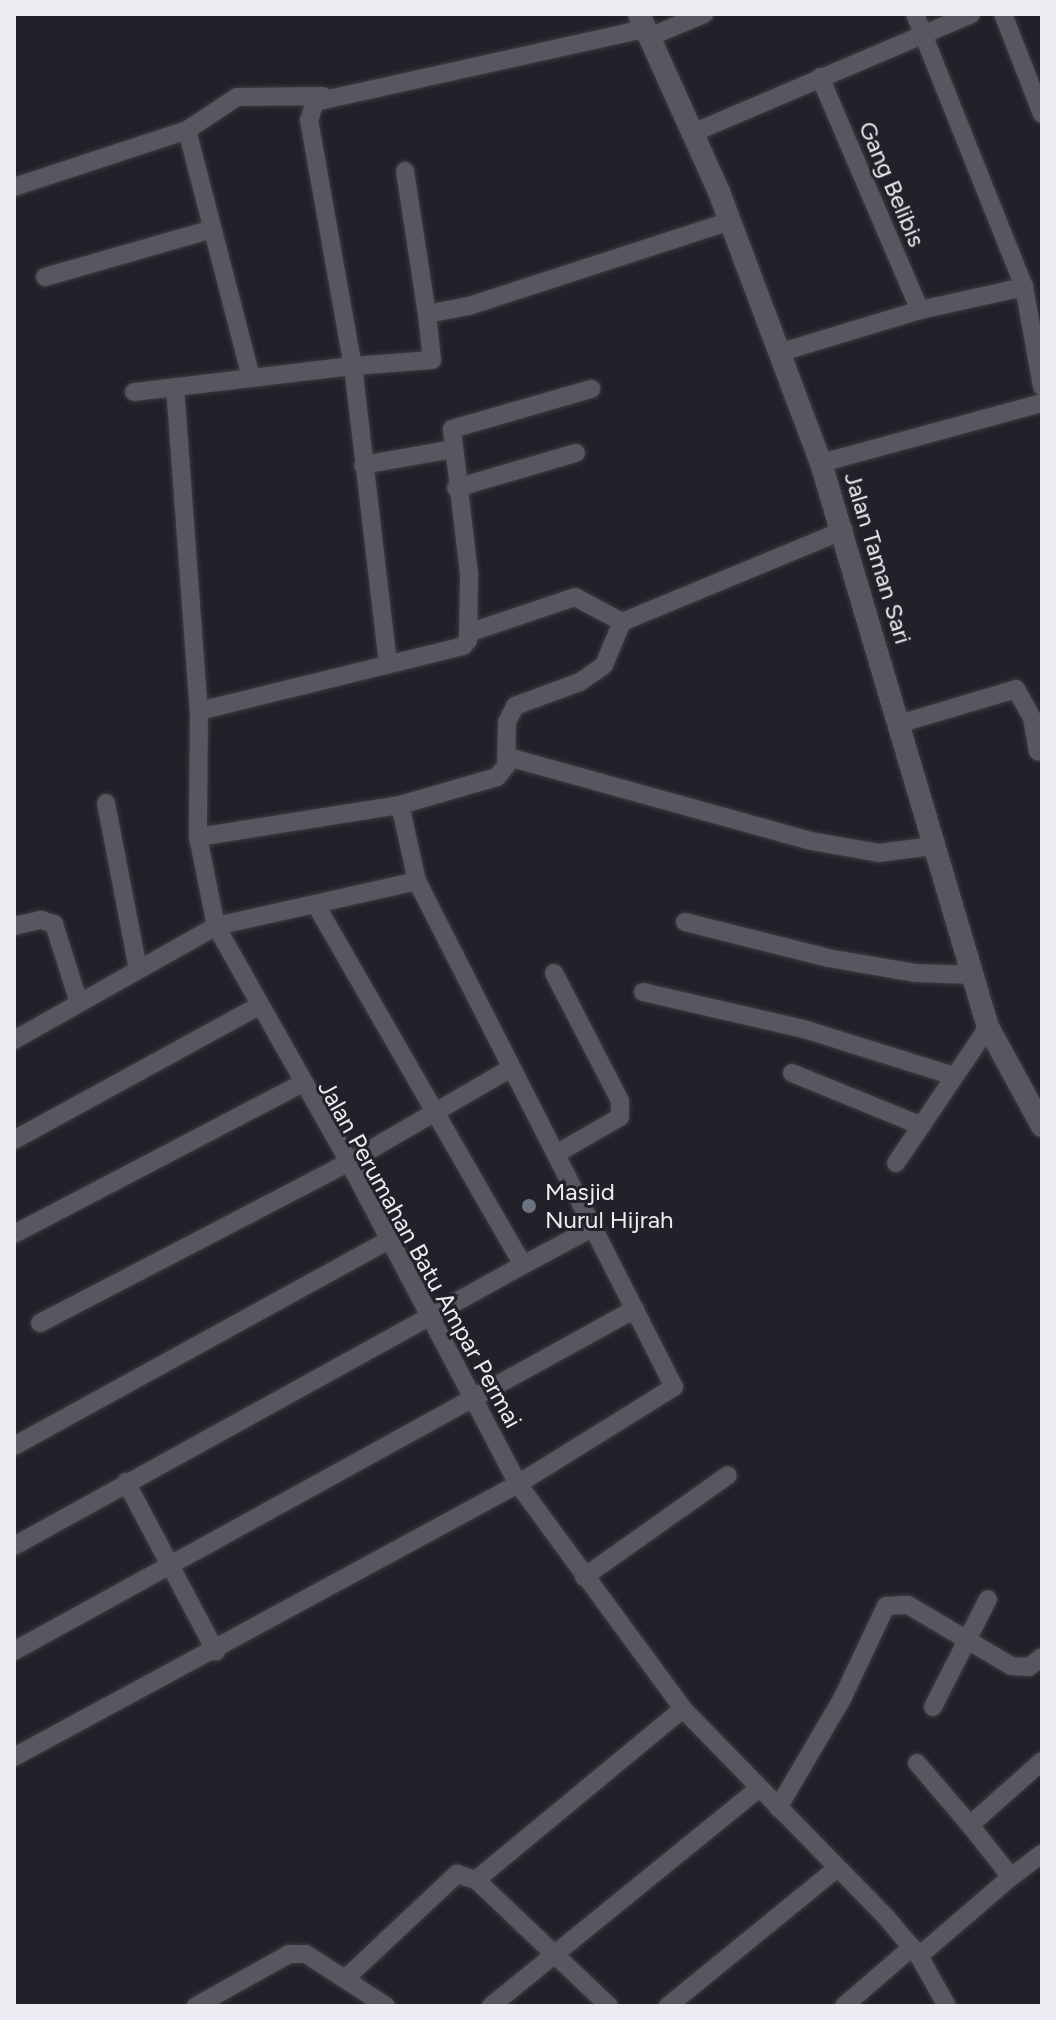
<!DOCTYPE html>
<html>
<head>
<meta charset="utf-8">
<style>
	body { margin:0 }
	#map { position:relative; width:1056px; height:2020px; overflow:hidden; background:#222028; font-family:Figtree,sans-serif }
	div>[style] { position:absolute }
	.roads { filter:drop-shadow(0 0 2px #3d3b42) drop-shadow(0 0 2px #3d3b42) }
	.minor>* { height:18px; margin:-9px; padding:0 9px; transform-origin:9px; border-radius:9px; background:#58565f }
	.tertiary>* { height:22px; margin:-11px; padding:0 11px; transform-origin:11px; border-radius:11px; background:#58565f }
	.dots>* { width:22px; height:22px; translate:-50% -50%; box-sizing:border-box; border:4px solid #222028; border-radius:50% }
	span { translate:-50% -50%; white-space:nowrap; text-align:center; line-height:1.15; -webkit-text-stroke:6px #222028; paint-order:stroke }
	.street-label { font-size:24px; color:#eeecf2 }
	.poi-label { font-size:24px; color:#eeecf2 }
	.left { translate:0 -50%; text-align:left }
	.frame { position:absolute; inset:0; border:16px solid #eeecf2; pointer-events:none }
</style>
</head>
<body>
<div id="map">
	<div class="roads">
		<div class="minor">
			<div style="left:915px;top:14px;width:294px;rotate:68.2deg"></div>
			<div style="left:1024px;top:287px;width:101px;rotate:79.7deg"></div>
			<div style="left:1003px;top:14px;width:107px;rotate:68.7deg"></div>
			<div style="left:644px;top:29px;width:337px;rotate:167.5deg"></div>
			<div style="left:315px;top:102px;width:19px;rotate:108deg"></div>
			<div style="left:309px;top:120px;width:250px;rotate:79.9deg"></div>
			<div style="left:353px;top:366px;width:79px;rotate:-4.3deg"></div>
			<div style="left:432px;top:360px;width:46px;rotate:-96.2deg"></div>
			<div style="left:427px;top:314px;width:43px;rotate:-10.8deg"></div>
			<div style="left:469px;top:306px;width:274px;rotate:-18deg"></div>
			<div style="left:649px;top:37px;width:60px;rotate:-22.7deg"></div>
			<div style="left:820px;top:77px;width:254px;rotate:66.8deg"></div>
			<div style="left:187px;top:130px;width:256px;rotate:75.5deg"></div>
			<div style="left:695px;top:132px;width:300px;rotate:-23.1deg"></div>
			<div style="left:405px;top:171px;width:145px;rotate:81.3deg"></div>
			<div style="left:14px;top:187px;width:182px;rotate:-18.2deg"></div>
			<div style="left:187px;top:130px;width:60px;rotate:-33.4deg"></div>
			<div style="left:237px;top:97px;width:86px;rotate:-0.7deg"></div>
			<div style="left:45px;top:277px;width:174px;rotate:-16deg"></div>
			<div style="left:778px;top:353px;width:148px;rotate:-16.8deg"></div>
			<div style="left:920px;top:310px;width:107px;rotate:-12.5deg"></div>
			<div style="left:175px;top:387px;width:325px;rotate:85.8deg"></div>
			<div style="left:199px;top:711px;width:126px;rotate:90.5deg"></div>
			<div style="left:198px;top:837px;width:91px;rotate:78.6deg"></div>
			<div style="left:216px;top:926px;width:271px;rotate:60.6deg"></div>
			<div style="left:349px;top:1162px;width:364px;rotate:62.3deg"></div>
			<div style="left:518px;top:1484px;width:279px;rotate:53.7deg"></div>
			<div style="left:683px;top:1709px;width:291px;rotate:45.7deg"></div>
			<div style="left:886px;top:1917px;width:51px;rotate:49.8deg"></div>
			<div style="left:919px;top:1956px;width:57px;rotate:60.8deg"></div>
			<div style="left:134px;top:392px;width:221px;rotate:-6.8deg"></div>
			<div style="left:353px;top:366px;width:300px;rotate:83.3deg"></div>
			<div style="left:821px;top:463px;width:229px;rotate:-15.2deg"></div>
			<div style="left:363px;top:465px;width:91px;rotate:-10.1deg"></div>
			<div style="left:456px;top:488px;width:125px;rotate:-16.3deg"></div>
			<div style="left:468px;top:633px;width:113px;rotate:-18.6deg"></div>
			<div style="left:575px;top:597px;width:53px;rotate:28deg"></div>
			<div style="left:199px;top:711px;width:272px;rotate:-13.8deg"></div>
			<div style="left:463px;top:646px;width:8px;rotate:-50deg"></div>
			<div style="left:468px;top:640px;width:66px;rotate:-89.1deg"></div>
			<div style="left:469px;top:574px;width:146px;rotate:-96.7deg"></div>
			<div style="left:452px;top:429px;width:145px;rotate:-16.1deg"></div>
			<div style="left:902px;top:723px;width:119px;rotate:-16.6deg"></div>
			<div style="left:1016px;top:689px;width:33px;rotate:61deg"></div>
			<div style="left:1032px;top:718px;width:34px;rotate:80deg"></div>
			<div style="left:508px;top:757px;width:314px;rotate:15.5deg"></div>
			<div style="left:811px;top:841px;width:69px;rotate:10deg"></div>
			<div style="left:879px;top:853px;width:54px;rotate:-7.4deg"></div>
			<div style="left:106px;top:803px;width:169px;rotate:79.1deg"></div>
			<div style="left:198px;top:837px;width:205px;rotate:-9deg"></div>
			<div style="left:400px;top:805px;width:101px;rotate:-16.1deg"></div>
			<div style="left:497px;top:777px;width:14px;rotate:-51deg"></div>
			<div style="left:506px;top:766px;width:44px;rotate:-88.7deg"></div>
			<div style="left:507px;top:722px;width:18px;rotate:-63deg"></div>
			<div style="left:515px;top:706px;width:69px;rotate:-20.3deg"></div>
			<div style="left:580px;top:682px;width:29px;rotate:-35deg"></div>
			<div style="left:604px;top:665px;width:47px;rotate:-67.3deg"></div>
			<div style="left:622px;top:622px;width:240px;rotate:-22.5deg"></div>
			<div style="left:685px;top:922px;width:147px;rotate:14.1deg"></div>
			<div style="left:828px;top:958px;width:88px;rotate:9.8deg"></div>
			<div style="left:915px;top:973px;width:57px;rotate:2deg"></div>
			<div style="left:14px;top:926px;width:28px;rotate:-13deg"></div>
			<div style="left:41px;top:920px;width:14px;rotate:17deg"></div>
			<div style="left:54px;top:924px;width:83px;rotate:72.4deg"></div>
			<div style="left:554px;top:973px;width:144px;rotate:62.7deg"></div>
			<div style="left:620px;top:1101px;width:16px;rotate:90deg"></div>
			<div style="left:620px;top:1117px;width:74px;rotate:150deg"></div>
			<div style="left:643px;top:992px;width:168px;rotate:13deg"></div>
			<div style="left:807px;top:1030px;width:151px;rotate:17.4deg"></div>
			<div style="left:14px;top:1040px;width:232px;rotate:-29.4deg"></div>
			<div style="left:216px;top:926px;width:206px;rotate:-12.6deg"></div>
			<div style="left:792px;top:1073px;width:140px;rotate:22.2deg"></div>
			<div style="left:14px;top:1140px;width:279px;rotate:-28.7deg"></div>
			<div style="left:896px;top:1163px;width:164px;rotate:-55.9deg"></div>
			<div style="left:14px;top:1234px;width:324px;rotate:-27.6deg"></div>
			<div style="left:523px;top:1265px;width:76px;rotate:-28.2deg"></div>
			<div style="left:40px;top:1323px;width:348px;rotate:-27.5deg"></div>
			<div style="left:349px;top:1162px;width:187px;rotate:-30.1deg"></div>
			<div style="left:14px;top:1446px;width:427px;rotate:-28.8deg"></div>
			<div style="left:126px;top:1482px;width:192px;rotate:62.1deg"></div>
			<div style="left:14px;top:1546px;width:581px;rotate:-28.9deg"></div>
			<div style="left:523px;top:1265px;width:415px;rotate:-119.9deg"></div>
			<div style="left:584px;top:1577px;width:176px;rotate:-35.3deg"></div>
			<div style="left:14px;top:1651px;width:709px;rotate:-28.84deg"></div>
			<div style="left:933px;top:1707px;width:121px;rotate:-63deg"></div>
			<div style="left:14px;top:1757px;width:573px;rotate:-28.44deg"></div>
			<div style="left:518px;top:1484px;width:184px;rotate:-31.9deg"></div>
			<div style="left:674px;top:1387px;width:568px;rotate:-116.93deg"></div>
			<div style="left:417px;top:881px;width:78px;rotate:-102.6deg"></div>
			<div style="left:917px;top:1763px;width:82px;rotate:49.5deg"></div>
			<div style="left:970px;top:1825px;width:96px;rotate:-41.6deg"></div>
			<div style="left:778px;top:1808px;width:126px;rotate:-59.6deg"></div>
			<div style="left:842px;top:1699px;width:103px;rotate:-64.7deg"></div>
			<div style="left:886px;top:1606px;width:22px;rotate:-3deg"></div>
			<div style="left:908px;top:1605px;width:120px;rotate:30.6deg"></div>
			<div style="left:1011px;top:1666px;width:18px;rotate:3deg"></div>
			<div style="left:1029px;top:1667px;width:16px;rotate:-38deg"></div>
			<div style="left:1011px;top:1877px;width:39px;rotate:-37deg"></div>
			<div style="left:919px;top:1956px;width:121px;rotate:-40.7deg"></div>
			<div style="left:1011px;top:1877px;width:66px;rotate:-128.3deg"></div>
			<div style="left:345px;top:1979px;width:154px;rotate:-43.2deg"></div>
			<div style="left:457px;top:1874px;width:20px;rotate:18deg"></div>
			<div style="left:196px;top:2006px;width:107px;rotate:-29.2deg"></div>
			<div style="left:289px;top:1954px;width:17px"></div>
			<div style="left:306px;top:1954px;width:95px;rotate:33deg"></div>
			<div style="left:491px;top:2006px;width:345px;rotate:-39.1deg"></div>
			<div style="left:609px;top:2006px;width:183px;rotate:-136.5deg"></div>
			<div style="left:476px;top:1880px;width:268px;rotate:-39.6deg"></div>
			<div style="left:668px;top:2006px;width:218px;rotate:-39.2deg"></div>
			<div style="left:844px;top:2006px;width:90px;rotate:-40.9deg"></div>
		</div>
		<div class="tertiary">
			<div style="left:639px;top:14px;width:195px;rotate:65.8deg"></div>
			<div style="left:719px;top:192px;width:290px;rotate:69.4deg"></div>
			<div style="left:821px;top:463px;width:588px;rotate:73.51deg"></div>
			<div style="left:988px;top:1027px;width:113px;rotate:61.4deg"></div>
		</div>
	</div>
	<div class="dots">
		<div style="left:529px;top:1206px;background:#6b7280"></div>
	</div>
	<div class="street-label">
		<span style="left:892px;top:184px;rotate:67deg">Gang Belibis</span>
		<span style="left:878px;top:558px;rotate:73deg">Jalan Taman Sari</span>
		<span style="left:420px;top:1254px;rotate:61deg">Jalan Perumahan Batu Ampar Permai</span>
	</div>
	<div class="poi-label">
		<span class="left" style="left:545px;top:1206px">Masjid<br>Nurul Hijrah</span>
	</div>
	<div class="frame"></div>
</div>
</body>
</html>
